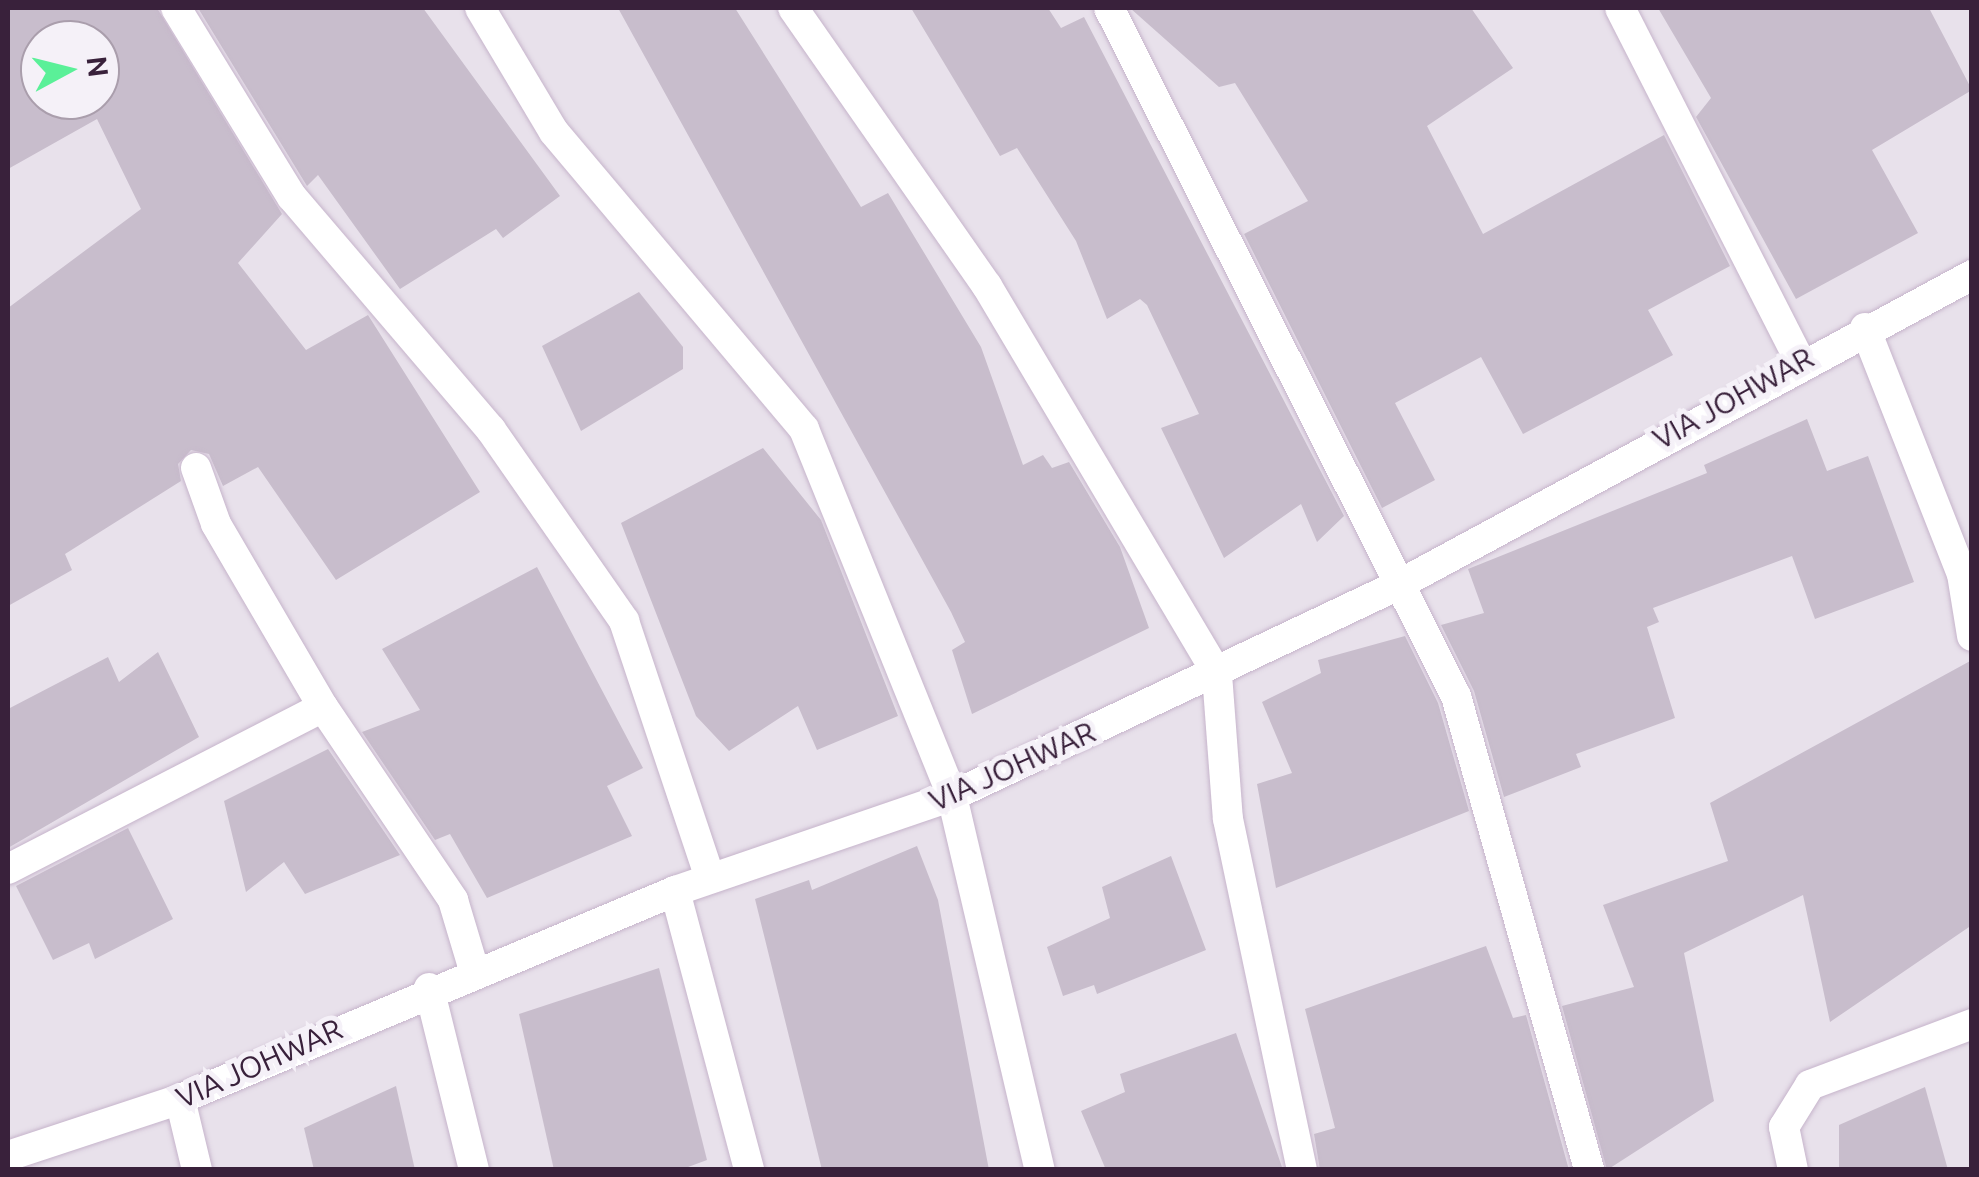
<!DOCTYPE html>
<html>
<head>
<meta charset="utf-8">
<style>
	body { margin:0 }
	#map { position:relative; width:1979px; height:1177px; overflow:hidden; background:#e8e1eb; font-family:Ubuntu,sans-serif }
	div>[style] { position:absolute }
	.building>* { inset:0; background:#c8bdcc }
	.roads { filter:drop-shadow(0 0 2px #c6b4cb) drop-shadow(0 0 2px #c6b4cb) }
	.lane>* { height:30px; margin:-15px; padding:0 15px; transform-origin:15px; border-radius:15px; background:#fff }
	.street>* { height:30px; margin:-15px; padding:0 15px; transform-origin:15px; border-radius:15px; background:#fff }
	.secondary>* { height:30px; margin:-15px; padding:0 15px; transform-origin:15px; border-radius:15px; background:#fff }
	span { translate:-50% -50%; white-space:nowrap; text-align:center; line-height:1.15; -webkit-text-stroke:10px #f5f1f8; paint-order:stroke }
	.street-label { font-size:30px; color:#39213b }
	.frame { position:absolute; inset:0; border:10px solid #39213b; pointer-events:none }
	.north { position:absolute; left:20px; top:20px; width:100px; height:100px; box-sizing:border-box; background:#f5f1f8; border:2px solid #aa9eac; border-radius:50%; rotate:83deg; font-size:28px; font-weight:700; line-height:40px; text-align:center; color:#39213b }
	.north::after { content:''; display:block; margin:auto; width:35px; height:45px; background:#5af098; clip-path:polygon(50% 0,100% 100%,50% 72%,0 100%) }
</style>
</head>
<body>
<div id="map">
	<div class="building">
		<div style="clip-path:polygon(evenodd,8px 8px,157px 8px,282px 214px,238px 263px,306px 350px,368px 315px,480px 492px,336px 580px,258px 467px,223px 486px,209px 454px,191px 450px,178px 464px,181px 481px,65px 554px,72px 570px,8px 606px,8px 308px,141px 209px,97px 119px,8px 169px,8px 8px,40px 40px,100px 40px,100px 100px,40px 100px,40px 40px)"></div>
		<div style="clip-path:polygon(198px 8px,423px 8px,560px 196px,503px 238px,496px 229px,400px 289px,318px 175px,307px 186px)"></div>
		<div style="clip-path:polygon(618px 8px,735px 8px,861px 207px,888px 193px,981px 347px,1023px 465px,1043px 455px,1052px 468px,1069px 462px,1120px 547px,1149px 628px,972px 714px,952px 650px,965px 642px,951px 612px)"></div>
		<div style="clip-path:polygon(911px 8px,1048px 8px,1061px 28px,1084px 17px,1344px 516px,1317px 542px,1301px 504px,1224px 558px,1161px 428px,1199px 414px,1147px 305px,1140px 299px,1107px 319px,1076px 241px,1017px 148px,1000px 156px)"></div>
		<div style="clip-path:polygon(1130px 8px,1471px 8px,1513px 68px,1427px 126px,1483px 234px,1664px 135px,1730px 266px,1648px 310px,1673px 355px,1523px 434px,1481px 357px,1395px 403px,1435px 480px,1382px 508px,1244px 234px,1308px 201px,1235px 83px,1219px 87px)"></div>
		<div style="clip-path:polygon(1658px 8px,1929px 8px,1972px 90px,1872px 150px,1918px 233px,1796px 299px,1696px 117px,1711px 98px)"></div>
		<div style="clip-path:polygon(639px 292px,683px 347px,683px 369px,581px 431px,542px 346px)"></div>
		<div style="clip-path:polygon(1807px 419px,1827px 471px,1868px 456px,1914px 582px,1815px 619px,1792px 556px,1653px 608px,1659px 622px,1647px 627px,1675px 718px,1576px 754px,1581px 767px,1504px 797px,1474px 691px,1441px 625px,1484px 613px,1468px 569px,1707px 473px,1704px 465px)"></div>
		<div style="clip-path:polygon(763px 448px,821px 520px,898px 716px,817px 750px,798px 706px,729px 751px,696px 716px,621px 523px)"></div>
		<div style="clip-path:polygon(537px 567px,643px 768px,607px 786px,632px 836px,487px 898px,450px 834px,435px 840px,362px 732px,420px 710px,382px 649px)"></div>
		<div style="clip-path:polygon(1405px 636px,1438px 703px,1469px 811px,1276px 888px,1257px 784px,1292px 773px,1262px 702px,1321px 673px,1318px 660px)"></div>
		<div style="clip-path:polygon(158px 652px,199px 737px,8px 848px,8px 709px,108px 657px,119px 682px)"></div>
		<div style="clip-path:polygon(1972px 660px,1972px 925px,1830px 1022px,1803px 895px,1684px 953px,1714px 1101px,1607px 1170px,1562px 1006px,1634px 987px,1603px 905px,1728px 861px,1710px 803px)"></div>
		<div style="clip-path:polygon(328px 749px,400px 855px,305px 894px,284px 862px,246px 892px,224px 801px)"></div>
		<div style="clip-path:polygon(128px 828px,173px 919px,95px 959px,89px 943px,53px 960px,16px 886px)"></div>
		<div style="clip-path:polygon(917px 846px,938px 900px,989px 1170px,822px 1170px,755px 899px,809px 880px,812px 890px)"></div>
		<div style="clip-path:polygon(1171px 856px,1206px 950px,1097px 994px,1094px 985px,1063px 996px,1047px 947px,1110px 918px,1102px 887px)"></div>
		<div style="clip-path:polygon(1486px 946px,1513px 1018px,1526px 1015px,1569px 1170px,1320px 1170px,1314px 1134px,1335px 1128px,1305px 1009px)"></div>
		<div style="clip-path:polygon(659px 968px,707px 1160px,680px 1170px,554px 1170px,519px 1014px)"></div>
		<div style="clip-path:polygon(1236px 1033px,1283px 1170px,1106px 1170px,1081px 1111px,1125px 1092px,1120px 1074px)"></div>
		<div style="clip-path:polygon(396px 1086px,415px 1170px,314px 1170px,304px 1128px)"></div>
		<div style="clip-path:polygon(1925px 1087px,1948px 1170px,1839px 1170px,1839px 1125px)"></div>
	</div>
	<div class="roads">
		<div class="lane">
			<div style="left:1865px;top:328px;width:264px;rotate:68.5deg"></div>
			<div style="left:1962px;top:574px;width:63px;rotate:80.8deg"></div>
		</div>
		<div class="street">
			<div style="left:176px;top:8px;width:222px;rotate:58.5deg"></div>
			<div style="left:292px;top:197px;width:306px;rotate:49.5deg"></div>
			<div style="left:491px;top:430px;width:233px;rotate:55.1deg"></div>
			<div style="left:624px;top:621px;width:271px;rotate:71.5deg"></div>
			<div style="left:480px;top:8px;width:144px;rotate:59.2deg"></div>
			<div style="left:554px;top:132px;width:388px;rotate:49.9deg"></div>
			<div style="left:804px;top:429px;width:396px;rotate:68deg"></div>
			<div style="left:952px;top:796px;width:384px;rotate:76.8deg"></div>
			<div style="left:793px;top:8px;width:339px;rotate:55.1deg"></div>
			<div style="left:987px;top:286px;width:451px;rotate:59.3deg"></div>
			<div style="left:1217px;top:674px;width:145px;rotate:85.7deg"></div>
			<div style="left:1228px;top:819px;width:359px;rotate:78.1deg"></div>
			<div style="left:1109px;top:8px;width:771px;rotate:63.24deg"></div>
			<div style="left:1456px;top:696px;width:492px;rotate:74.3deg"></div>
			<div style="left:1620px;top:8px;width:395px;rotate:63deg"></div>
			<div style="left:196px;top:468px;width:59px;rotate:70.3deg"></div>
			<div style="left:216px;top:524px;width:212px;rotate:59.7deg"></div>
			<div style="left:323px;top:707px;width:233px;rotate:56deg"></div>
			<div style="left:453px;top:900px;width:73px;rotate:73.3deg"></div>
			<div style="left:8px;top:869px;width:354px;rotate:-27.2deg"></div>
			<div style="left:675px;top:891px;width:289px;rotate:75.1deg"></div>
			<div style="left:429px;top:988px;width:187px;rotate:76.1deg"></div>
			<div style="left:180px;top:1099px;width:73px;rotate:76.5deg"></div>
			<div style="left:1793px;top:1170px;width:44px;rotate:-101.8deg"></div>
			<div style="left:1784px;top:1127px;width:49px;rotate:-58.2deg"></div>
			<div style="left:1810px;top:1085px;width:173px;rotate:-20.6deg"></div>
		</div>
		<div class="secondary">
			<div style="left:8px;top:1156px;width:181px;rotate:-18.3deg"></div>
			<div style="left:180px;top:1099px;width:537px;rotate:-22.79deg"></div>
			<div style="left:675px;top:891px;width:293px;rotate:-18.9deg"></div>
			<div style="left:952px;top:796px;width:498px;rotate:-25.3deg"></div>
			<div style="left:1402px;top:583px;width:648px;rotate:-28.38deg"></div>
		</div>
	</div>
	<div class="street-label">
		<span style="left:1733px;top:398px;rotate:-29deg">VIA JOHWAR</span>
		<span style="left:1012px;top:766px;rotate:-24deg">VIA JOHWAR</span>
		<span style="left:259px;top:1063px;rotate:-24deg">VIA JOHWAR</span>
	</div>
	<div class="frame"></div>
	<div class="north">N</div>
</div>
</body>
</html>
